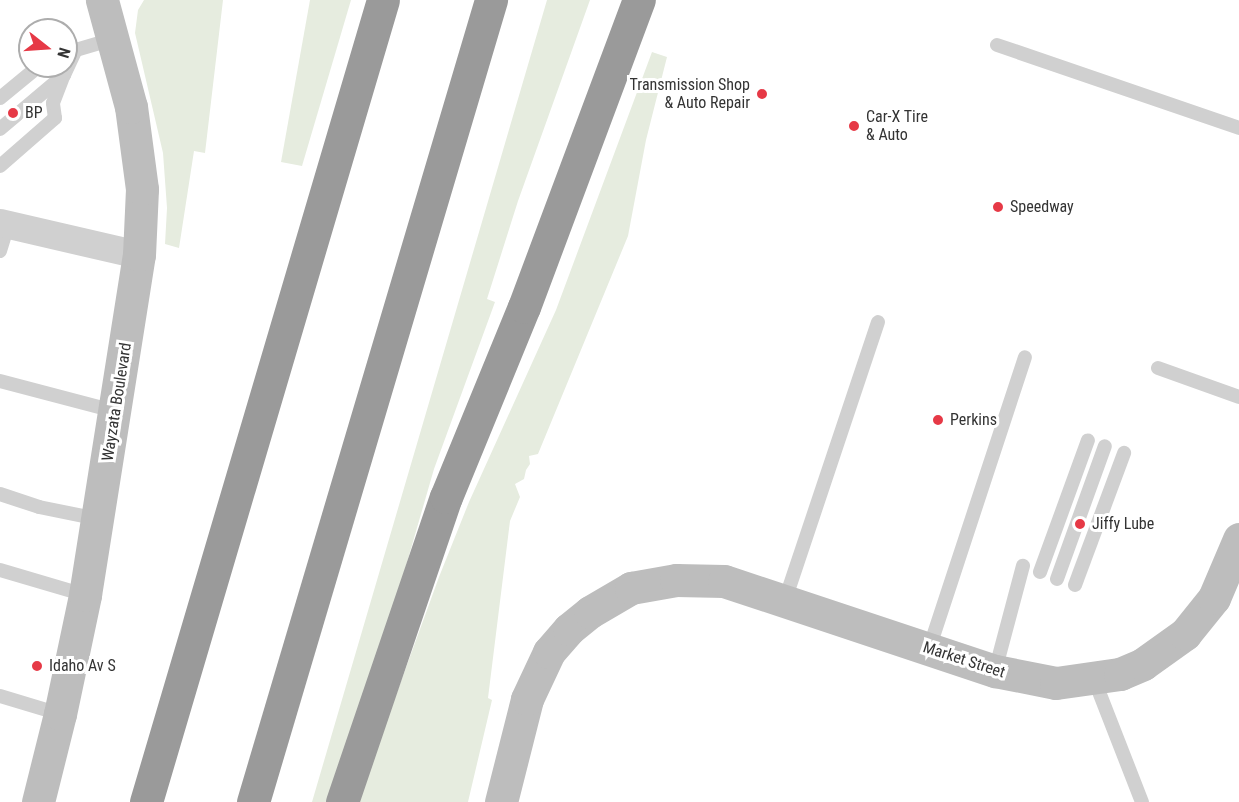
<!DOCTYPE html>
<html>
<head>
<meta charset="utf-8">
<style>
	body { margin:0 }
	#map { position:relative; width:1239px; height:802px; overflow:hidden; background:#fff; font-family:"Roboto Condensed",sans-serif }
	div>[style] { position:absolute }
	.green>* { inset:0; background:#e6ecdf }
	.lane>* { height:14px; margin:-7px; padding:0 7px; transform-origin:7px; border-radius:7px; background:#d0d0d0 }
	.street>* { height:28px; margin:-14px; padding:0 14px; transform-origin:14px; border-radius:14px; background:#d0d0d0 }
	.secondary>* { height:33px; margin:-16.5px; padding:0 16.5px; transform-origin:16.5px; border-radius:16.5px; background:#bdbdbd }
	.highway>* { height:33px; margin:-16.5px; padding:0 16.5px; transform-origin:16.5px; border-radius:16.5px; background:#9a9a9a }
	.dots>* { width:16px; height:16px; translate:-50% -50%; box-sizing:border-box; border:3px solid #fff; border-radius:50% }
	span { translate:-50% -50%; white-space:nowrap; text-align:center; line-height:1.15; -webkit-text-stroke:6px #fff; paint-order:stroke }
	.poi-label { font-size:16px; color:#333 }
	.right { translate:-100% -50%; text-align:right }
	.left { translate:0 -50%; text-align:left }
	.street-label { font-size:16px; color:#333 }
	.north { position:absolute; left:18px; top:18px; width:60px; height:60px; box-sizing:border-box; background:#fff; border:2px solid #adadad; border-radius:50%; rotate:107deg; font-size:16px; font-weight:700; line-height:24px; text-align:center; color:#333 }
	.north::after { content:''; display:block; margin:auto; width:21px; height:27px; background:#e63946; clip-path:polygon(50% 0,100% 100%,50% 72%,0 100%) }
</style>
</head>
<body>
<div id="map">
	<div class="green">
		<div style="clip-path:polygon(144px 0,223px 0,205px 153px,194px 151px,179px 248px,165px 244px,167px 208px,163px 153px,135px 33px,138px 10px)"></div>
		<div style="clip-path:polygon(310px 0,351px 0,302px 166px,281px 162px)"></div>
		<div style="clip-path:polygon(547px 0,590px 0,518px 201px,487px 299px,495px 302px,434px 469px,397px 597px,329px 802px,312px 802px)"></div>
		<div style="clip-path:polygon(652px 52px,667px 57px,646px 140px,628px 236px,538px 454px,529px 456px,530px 464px,526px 470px,524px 479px,515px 484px,520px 497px,510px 521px,488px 698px,492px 700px,468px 802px,357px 802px,439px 577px,469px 502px,556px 310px)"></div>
	</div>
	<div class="lane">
		<div style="left:997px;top:45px;width:256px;rotate:18.9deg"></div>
		<div style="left:69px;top:52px;width:46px;rotate:-16.5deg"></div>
		<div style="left:0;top:98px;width:50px;rotate:-39.4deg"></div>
		<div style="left:0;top:129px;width:84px;rotate:-40.2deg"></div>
		<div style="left:64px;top:75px;width:29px;rotate:-65deg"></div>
		<div style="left:0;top:166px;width:73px;rotate:-41.1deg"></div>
		<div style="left:55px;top:118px;width:15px;rotate:-98deg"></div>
		<div style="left:53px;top:103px;width:30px;rotate:-69deg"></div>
		<div style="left:0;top:251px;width:28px;rotate:-73deg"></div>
		<div style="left:1158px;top:368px;width:86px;rotate:19.7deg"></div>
		<div style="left:0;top:381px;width:118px;rotate:14.7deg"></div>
		<div style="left:0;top:494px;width:41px;rotate:18.4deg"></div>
		<div style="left:39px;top:507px;width:60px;rotate:11.5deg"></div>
		<div style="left:0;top:570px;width:89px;rotate:16.4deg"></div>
		<div style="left:1040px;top:572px;width:140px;rotate:-70deg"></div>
		<div style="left:1057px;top:579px;width:141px;rotate:-70.2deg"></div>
		<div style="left:1075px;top:585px;width:141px;rotate:-69.6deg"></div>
		<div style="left:785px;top:600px;width:293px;rotate:-71.5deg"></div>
		<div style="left:929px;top:649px;width:307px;rotate:-71.8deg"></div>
		<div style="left:995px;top:671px;width:109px;rotate:-75.1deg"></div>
		<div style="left:1094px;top:679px;width:132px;rotate:68.7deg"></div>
		<div style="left:0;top:696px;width:63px;rotate:16.7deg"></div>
	</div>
	<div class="street">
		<div style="left:0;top:223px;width:143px;rotate:13deg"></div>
	</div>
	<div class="secondary">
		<div style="left:38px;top:802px;width:91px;rotate:-76deg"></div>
		<div style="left:60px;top:714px;width:122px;rotate:-78.1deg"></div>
		<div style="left:85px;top:595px;width:344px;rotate:-81deg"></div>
		<div style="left:139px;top:255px;width:66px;rotate:-87.4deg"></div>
		<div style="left:142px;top:189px;width:83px;rotate:-97.6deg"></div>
		<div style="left:131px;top:107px;width:111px;rotate:-105.2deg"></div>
		<div style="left:501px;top:802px;width:106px;rotate:-75.8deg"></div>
		<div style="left:527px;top:699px;width:52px;rotate:-64.9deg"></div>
		<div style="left:549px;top:652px;width:30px;rotate:-49deg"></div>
		<div style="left:569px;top:629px;width:27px;rotate:-39deg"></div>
		<div style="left:590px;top:612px;width:48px;rotate:-30.3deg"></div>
		<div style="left:631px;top:588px;width:46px;rotate:-10.1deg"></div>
		<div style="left:676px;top:580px;width:48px;rotate:1.2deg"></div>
		<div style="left:724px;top:581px;width:286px;rotate:18.4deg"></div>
		<div style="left:995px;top:671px;width:62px;rotate:11.1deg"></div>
		<div style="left:1056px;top:683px;width:65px;rotate:-8deg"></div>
		<div style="left:1120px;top:674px;width:25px;rotate:-23deg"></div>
		<div style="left:1143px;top:664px;width:52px;rotate:-35.5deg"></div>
		<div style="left:1185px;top:634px;width:46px;rotate:-51.1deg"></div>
		<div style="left:1214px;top:598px;width:64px;rotate:-67deg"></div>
	</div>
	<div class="highway">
		<div style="left:146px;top:802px;width:836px;rotate:-73.54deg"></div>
		<div style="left:253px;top:802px;width:837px;rotate:-73.47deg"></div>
		<div style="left:342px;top:802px;width:322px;rotate:-71.2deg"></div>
		<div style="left:446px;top:497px;width:205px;rotate:-67.7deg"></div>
		<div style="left:524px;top:307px;width:328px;rotate:-69.5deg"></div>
	</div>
	<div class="dots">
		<div style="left:762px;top:94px;background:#e63946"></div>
		<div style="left:13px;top:113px;background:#e63946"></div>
		<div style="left:854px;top:126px;background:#e63946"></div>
		<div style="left:998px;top:207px;background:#e63946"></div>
		<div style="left:938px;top:420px;background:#e63946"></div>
		<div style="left:1080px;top:524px;background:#e63946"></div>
		<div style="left:37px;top:666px;background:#e63946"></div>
	</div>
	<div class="poi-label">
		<span class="right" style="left:750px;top:94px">Transmission Shop<br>&amp; Auto Repair</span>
		<span class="left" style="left:25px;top:113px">BP</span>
		<span class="left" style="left:866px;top:126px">Car-X Tire<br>&amp; Auto</span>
		<span class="left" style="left:1010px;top:207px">Speedway</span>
		<span class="left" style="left:950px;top:420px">Perkins</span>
		<span class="left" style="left:1092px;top:524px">Jiffy Lube</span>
		<span class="left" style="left:49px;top:666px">Idaho Av S</span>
	</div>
	<div class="street-label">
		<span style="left:117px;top:402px;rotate:-81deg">Wayzata Boulevard</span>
		<span style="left:964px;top:660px;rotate:18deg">Market Street</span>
	</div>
	<div class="north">N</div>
</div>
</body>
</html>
